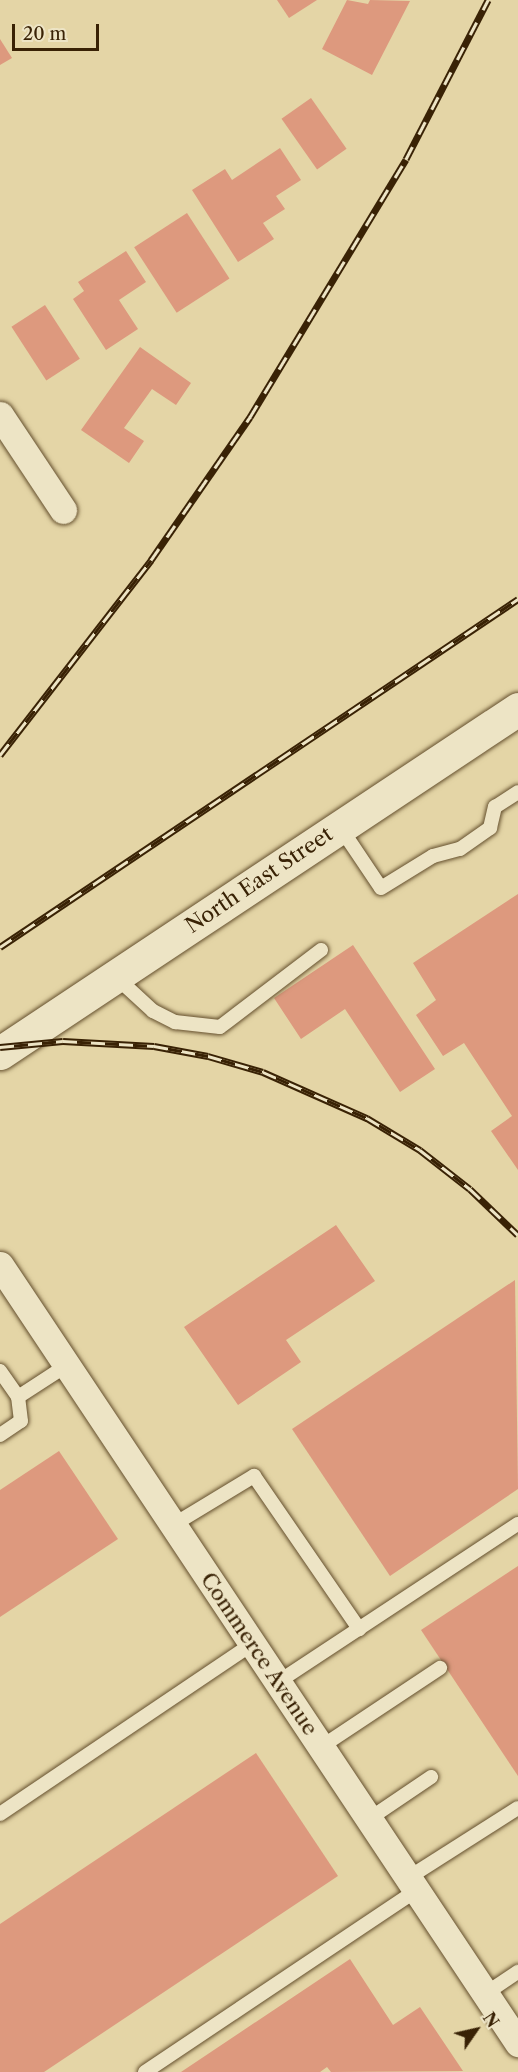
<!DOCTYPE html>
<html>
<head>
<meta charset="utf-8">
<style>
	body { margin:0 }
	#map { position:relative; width:518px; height:2072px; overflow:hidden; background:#e4d5a6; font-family:"Libre Caslon Text",serif }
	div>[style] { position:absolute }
	.building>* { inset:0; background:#dd997e; transform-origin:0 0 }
	.roads { filter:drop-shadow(0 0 2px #644f2d) drop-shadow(0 0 2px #644f2d) }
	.service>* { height:14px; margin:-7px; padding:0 7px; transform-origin:7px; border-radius:7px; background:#ede4c5 }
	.minor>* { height:27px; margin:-13.5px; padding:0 13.5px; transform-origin:13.5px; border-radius:13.5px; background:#ede4c5 }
	.secondary>* { height:33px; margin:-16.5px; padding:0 16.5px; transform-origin:16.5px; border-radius:16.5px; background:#ede4c5 }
	.rail>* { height:7px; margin-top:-3.5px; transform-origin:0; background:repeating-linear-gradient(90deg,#ede4c5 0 14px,#392205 0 28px); box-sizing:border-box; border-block:2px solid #392205 }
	span { translate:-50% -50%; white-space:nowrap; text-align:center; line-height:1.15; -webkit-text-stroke:4.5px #ede4c5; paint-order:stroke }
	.street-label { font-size:21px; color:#392205 }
	.north { position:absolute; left:446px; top:2000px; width:60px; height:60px; -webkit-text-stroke:4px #ede4c5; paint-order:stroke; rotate:56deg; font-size:16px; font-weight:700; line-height:24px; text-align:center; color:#392205 }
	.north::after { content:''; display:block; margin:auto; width:21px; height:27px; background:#392205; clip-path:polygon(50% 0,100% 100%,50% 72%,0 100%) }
	.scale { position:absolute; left:12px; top:24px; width:87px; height:27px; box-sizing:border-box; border:3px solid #392205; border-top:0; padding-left:8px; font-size:18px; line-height:21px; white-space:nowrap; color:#392205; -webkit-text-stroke:4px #ede4c5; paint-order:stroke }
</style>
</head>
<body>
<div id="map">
	<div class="building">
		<div style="clip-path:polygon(277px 0,317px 0,289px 18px)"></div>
		<div style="clip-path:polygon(347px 0,368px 4px,370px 0,410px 1px,372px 75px,322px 49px)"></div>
		<div style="clip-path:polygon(0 39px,12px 58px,0 65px)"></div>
		<div style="left:311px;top:98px;width:62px;height:36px;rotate:55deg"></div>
		<div style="clip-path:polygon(280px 148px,301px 180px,276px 196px,285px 209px,263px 223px,274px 239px,238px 262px,192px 190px,225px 169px,232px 180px)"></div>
		<div style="left:187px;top:213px;width:78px;height:63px;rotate:57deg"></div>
		<div style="clip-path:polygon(126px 251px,146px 282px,119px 300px,138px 329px,106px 350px,73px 299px,84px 291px,78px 282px)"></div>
		<div style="left:45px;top:305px;width:64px;height:40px;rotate:57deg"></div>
		<div style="clip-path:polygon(140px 347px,191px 383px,176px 405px,152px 389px,124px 428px,144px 441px,129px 463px,81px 430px)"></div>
		<div style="clip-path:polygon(518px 894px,518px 1170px,491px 1131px,512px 1116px,464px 1043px,443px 1056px,416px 1015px,436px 1000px,413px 963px)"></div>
		<div style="clip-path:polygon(353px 945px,435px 1069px,400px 1092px,345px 1009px,301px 1039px,274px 998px)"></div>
		<div style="clip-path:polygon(336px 1225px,375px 1281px,286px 1340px,301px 1362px,238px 1405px,184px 1327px)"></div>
		<div style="clip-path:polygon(515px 1280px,518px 1489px,390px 1576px,292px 1429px)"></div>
		<div style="clip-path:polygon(59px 1451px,118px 1539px,0 1617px,0 1490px)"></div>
		<div style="clip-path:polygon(518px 1566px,518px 1776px,421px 1630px)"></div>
		<div style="clip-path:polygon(256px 1753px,338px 1876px,44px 2072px,0 2072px,0 1924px)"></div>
		<div style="clip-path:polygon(350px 1959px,393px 2025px,420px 2007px,463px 2071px,331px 2072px,327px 2067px,320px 2072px,181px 2072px)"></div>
	</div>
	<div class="roads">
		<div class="service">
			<div style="left:340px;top:827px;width:73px;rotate:56.1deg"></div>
			<div style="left:381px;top:888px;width:61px;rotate:-31.6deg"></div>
			<div style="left:433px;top:856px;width:28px;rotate:-15deg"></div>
			<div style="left:460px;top:849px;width:37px;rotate:-35deg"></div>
			<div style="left:490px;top:828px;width:22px;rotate:-77deg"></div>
			<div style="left:495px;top:807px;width:27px;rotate:-33deg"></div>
			<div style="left:116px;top:977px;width:50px;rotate:42.6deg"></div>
			<div style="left:153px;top:1011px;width:25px;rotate:27deg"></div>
			<div style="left:175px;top:1022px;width:45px;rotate:6.3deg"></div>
			<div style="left:220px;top:1027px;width:127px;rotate:-37.3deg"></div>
			<div style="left:0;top:1371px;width:32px;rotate:55deg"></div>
			<div style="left:18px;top:1397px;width:59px;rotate:-33.1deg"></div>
			<div style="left:0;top:1435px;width:25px;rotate:-34deg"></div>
			<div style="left:21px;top:1421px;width:24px;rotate:-97deg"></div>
			<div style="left:173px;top:1525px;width:95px;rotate:-31.2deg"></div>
			<div style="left:254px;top:1476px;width:186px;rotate:55.5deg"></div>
			<div style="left:278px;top:1682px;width:287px;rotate:-33.4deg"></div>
			<div style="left:321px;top:1747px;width:143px;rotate:-33.6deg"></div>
			<div style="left:0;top:1814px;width:304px;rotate:-34deg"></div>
			<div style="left:369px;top:1819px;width:75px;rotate:-34.1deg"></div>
			<div style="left:408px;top:1878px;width:130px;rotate:-32.5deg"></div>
			<div style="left:485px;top:1994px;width:40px;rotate:-34deg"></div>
			<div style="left:145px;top:2072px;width:327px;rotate:-33.8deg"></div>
		</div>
		<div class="minor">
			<div style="left:0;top:415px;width:114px;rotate:56.4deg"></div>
			<div style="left:0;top:1265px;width:935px;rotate:56.34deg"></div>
		</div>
		<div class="secondary">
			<div style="left:0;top:1053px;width:622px;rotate:-33.59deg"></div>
		</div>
	</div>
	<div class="rail">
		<div style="left:0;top:755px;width:247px;rotate:-52.2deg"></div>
		<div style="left:151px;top:560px;width:174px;rotate:-55.3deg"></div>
		<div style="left:250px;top:417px;width:301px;rotate:-58.8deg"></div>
		<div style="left:406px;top:159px;width:179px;rotate:-62.7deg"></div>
		<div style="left:0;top:947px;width:624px;rotate:-33.89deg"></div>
		<div style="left:0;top:1047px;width:63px;rotate:-5.4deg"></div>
		<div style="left:63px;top:1041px;width:91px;rotate:3.1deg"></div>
		<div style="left:154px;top:1046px;width:55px;rotate:10.5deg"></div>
		<div style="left:208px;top:1056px;width:57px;rotate:16.2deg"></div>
		<div style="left:263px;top:1072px;width:114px;rotate:23.9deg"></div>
		<div style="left:367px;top:1118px;width:62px;rotate:31.1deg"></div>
		<div style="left:420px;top:1150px;width:63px;rotate:38deg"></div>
		<div style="left:470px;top:1189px;width:66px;rotate:43.8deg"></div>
	</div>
	<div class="street-label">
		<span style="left:259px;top:880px;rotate:-34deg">North East Street</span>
		<span style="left:259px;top:1654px;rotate:56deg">Commerce Avenue</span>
	</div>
	<div class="north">N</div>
	<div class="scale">20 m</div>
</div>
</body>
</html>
